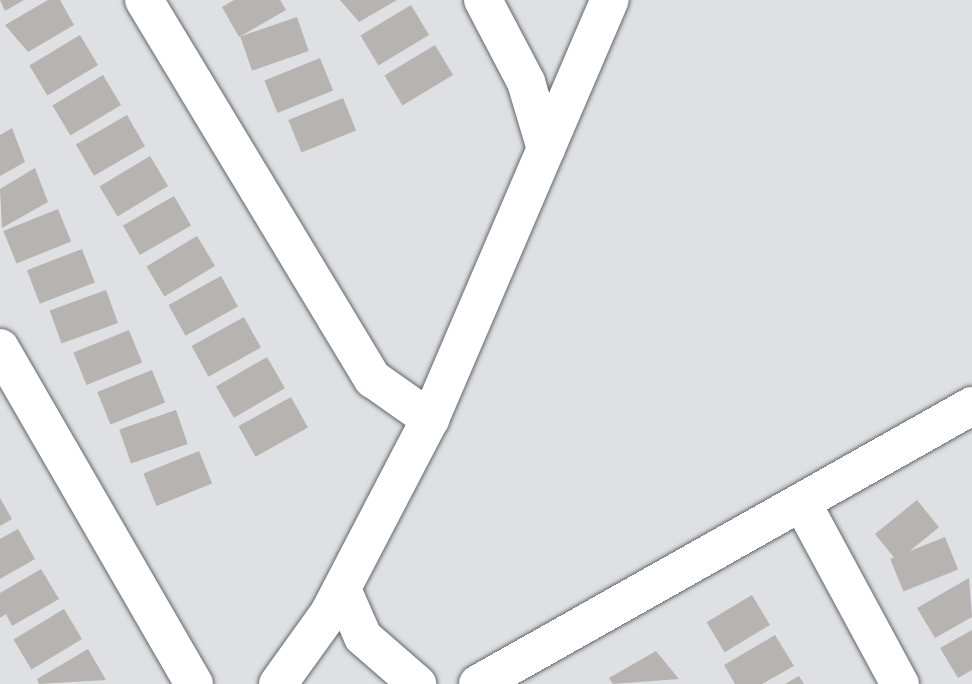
<!DOCTYPE html>
<html>
<head>
<meta charset="utf-8">
<style>
	body { margin:0 }
	#map { position:relative; width:972px; height:684px; overflow:hidden; background:#dfe0e4; font-family:Montserrat,sans-serif }
	div>[style] { position:absolute }
	.building>* { inset:0; background:#b6b3b0; transform-origin:0 0 }
	.roads { filter:drop-shadow(0 0 2px #656569) drop-shadow(0 0 2px #656569) }
	.minor>* { height:38px; margin:-19px; padding:0 19px; transform-origin:19px; border-radius:19px; background:#fff }
	span { translate:-50% -50%; white-space:nowrap; text-align:center; line-height:1.15; -webkit-text-stroke:6px #fff; paint-order:stroke }
</style>
</head>
<body>
<div id="map">
	<div class="building">
		<div style="clip-path:polygon(0 0,24px 0,5px 11px)"></div>
		<div style="clip-path:polygon(48px 0,60px 0,74px 25px,28px 52px,5px 25px)"></div>
		<div style="clip-path:polygon(234px 0,280px 0,286px 10px,239px 37px,222px 7px)"></div>
		<div style="clip-path:polygon(340px 0,397px 0,359px 22px)"></div>
		<div style="left:411px;top:5px;width:35px;height:59px;rotate:59deg"></div>
		<div style="left:297px;top:17px;width:36px;height:60px;rotate:71deg"></div>
		<div style="left:80px;top:35px;width:35px;height:59px;rotate:59deg"></div>
		<div style="left:435px;top:45px;width:35px;height:59px;rotate:59deg"></div>
		<div style="left:320px;top:58px;width:35px;height:60px;rotate:68deg"></div>
		<div style="left:103px;top:75px;width:35px;height:59px;rotate:59deg"></div>
		<div style="left:343px;top:98px;width:35px;height:59px;rotate:68deg"></div>
		<div style="left:127px;top:115px;width:36px;height:59px;rotate:60deg"></div>
		<div style="clip-path:polygon(12px 128px,25px 162px,0 176px,0 135px)"></div>
		<div style="left:150px;top:156px;width:35px;height:59px;rotate:59deg"></div>
		<div style="clip-path:polygon(35px 168px,48px 202px,2px 228px,0 189px)"></div>
		<div style="left:174px;top:196px;width:34px;height:59px;rotate:60deg"></div>
		<div style="left:58px;top:209px;width:35px;height:59px;rotate:68deg"></div>
		<div style="left:197px;top:236px;width:35px;height:59px;rotate:59deg"></div>
		<div style="left:82px;top:249px;width:36px;height:59px;rotate:69deg"></div>
		<div style="left:221px;top:276px;width:35px;height:60px;rotate:61deg"></div>
		<div style="left:106px;top:290px;width:35px;height:60px;rotate:70deg"></div>
		<div style="left:244px;top:317px;width:35px;height:60px;rotate:61deg"></div>
		<div style="left:129px;top:330px;width:35px;height:60px;rotate:68deg"></div>
		<div style="left:267px;top:357px;width:36px;height:59px;rotate:60deg"></div>
		<div style="left:152px;top:370px;width:35px;height:59px;rotate:68deg"></div>
		<div style="left:291px;top:397px;width:35px;height:60px;rotate:61deg"></div>
		<div style="left:176px;top:410px;width:36px;height:60px;rotate:71deg"></div>
		<div style="left:199px;top:451px;width:35px;height:60px;rotate:68deg"></div>
		<div style="clip-path:polygon(0 498px,12px 519px,0 526px)"></div>
		<div style="left:917px;top:500px;width:35px;height:54px;rotate:51deg"></div>
		<div style="clip-path:polygon(18px 529px,35px 559px,0 579px,0 539px)"></div>
		<div style="left:945px;top:537px;width:35px;height:59px;rotate:68deg"></div>
		<div style="clip-path:polygon(41px 569px,59px 599px,12px 626px,6px 614px,0 618px,0 593px)"></div>
		<div style="clip-path:polygon(969px 578px,972px 617px,935px 638px,917px 608px)"></div>
		<div style="left:752px;top:595px;width:35px;height:53px;rotate:59deg"></div>
		<div style="left:64px;top:609px;width:35px;height:59px;rotate:59deg"></div>
		<div style="clip-path:polygon(972px 630px,972px 670px,958px 678px,940px 648px)"></div>
		<div style="clip-path:polygon(775px 635px,794px 666px,762px 684px,735px 684px,724px 665px)"></div>
		<div style="clip-path:polygon(88px 649px,106px 680px,39px 684px,37px 679px)"></div>
		<div style="clip-path:polygon(656px 651px,679px 679px,613px 684px,609px 678px)"></div>
		<div style="clip-path:polygon(799px 676px,804px 684px,785px 684px)"></div>
	</div>
	<div class="roads">
		<div class="minor">
			<div style="left:144px;top:0;width:443px;rotate:58.9deg"></div>
			<div style="left:373px;top:379px;width:70px;rotate:35.1deg"></div>
			<div style="left:483px;top:0;width:93px;rotate:62.3deg"></div>
			<div style="left:526px;top:82px;width:70px;rotate:73.4deg"></div>
			<div style="left:0;top:348px;width:388px;rotate:60deg"></div>
			<div style="left:802px;top:503px;width:206px;rotate:61.6deg"></div>
			<div style="left:342px;top:589px;width:52px;rotate:66.4deg"></div>
			<div style="left:363px;top:637px;width:72px;rotate:41deg"></div>
			<div style="left:278px;top:684px;width:87px;rotate:-54.3deg"></div>
			<div style="left:329px;top:613px;width:219px;rotate:-62.5deg"></div>
			<div style="left:430px;top:419px;width:456px;rotate:-66.8deg"></div>
			<div style="left:478px;top:684px;width:567px;rotate:-29.37deg"></div>
		</div>
	</div>
</div>
</body>
</html>
